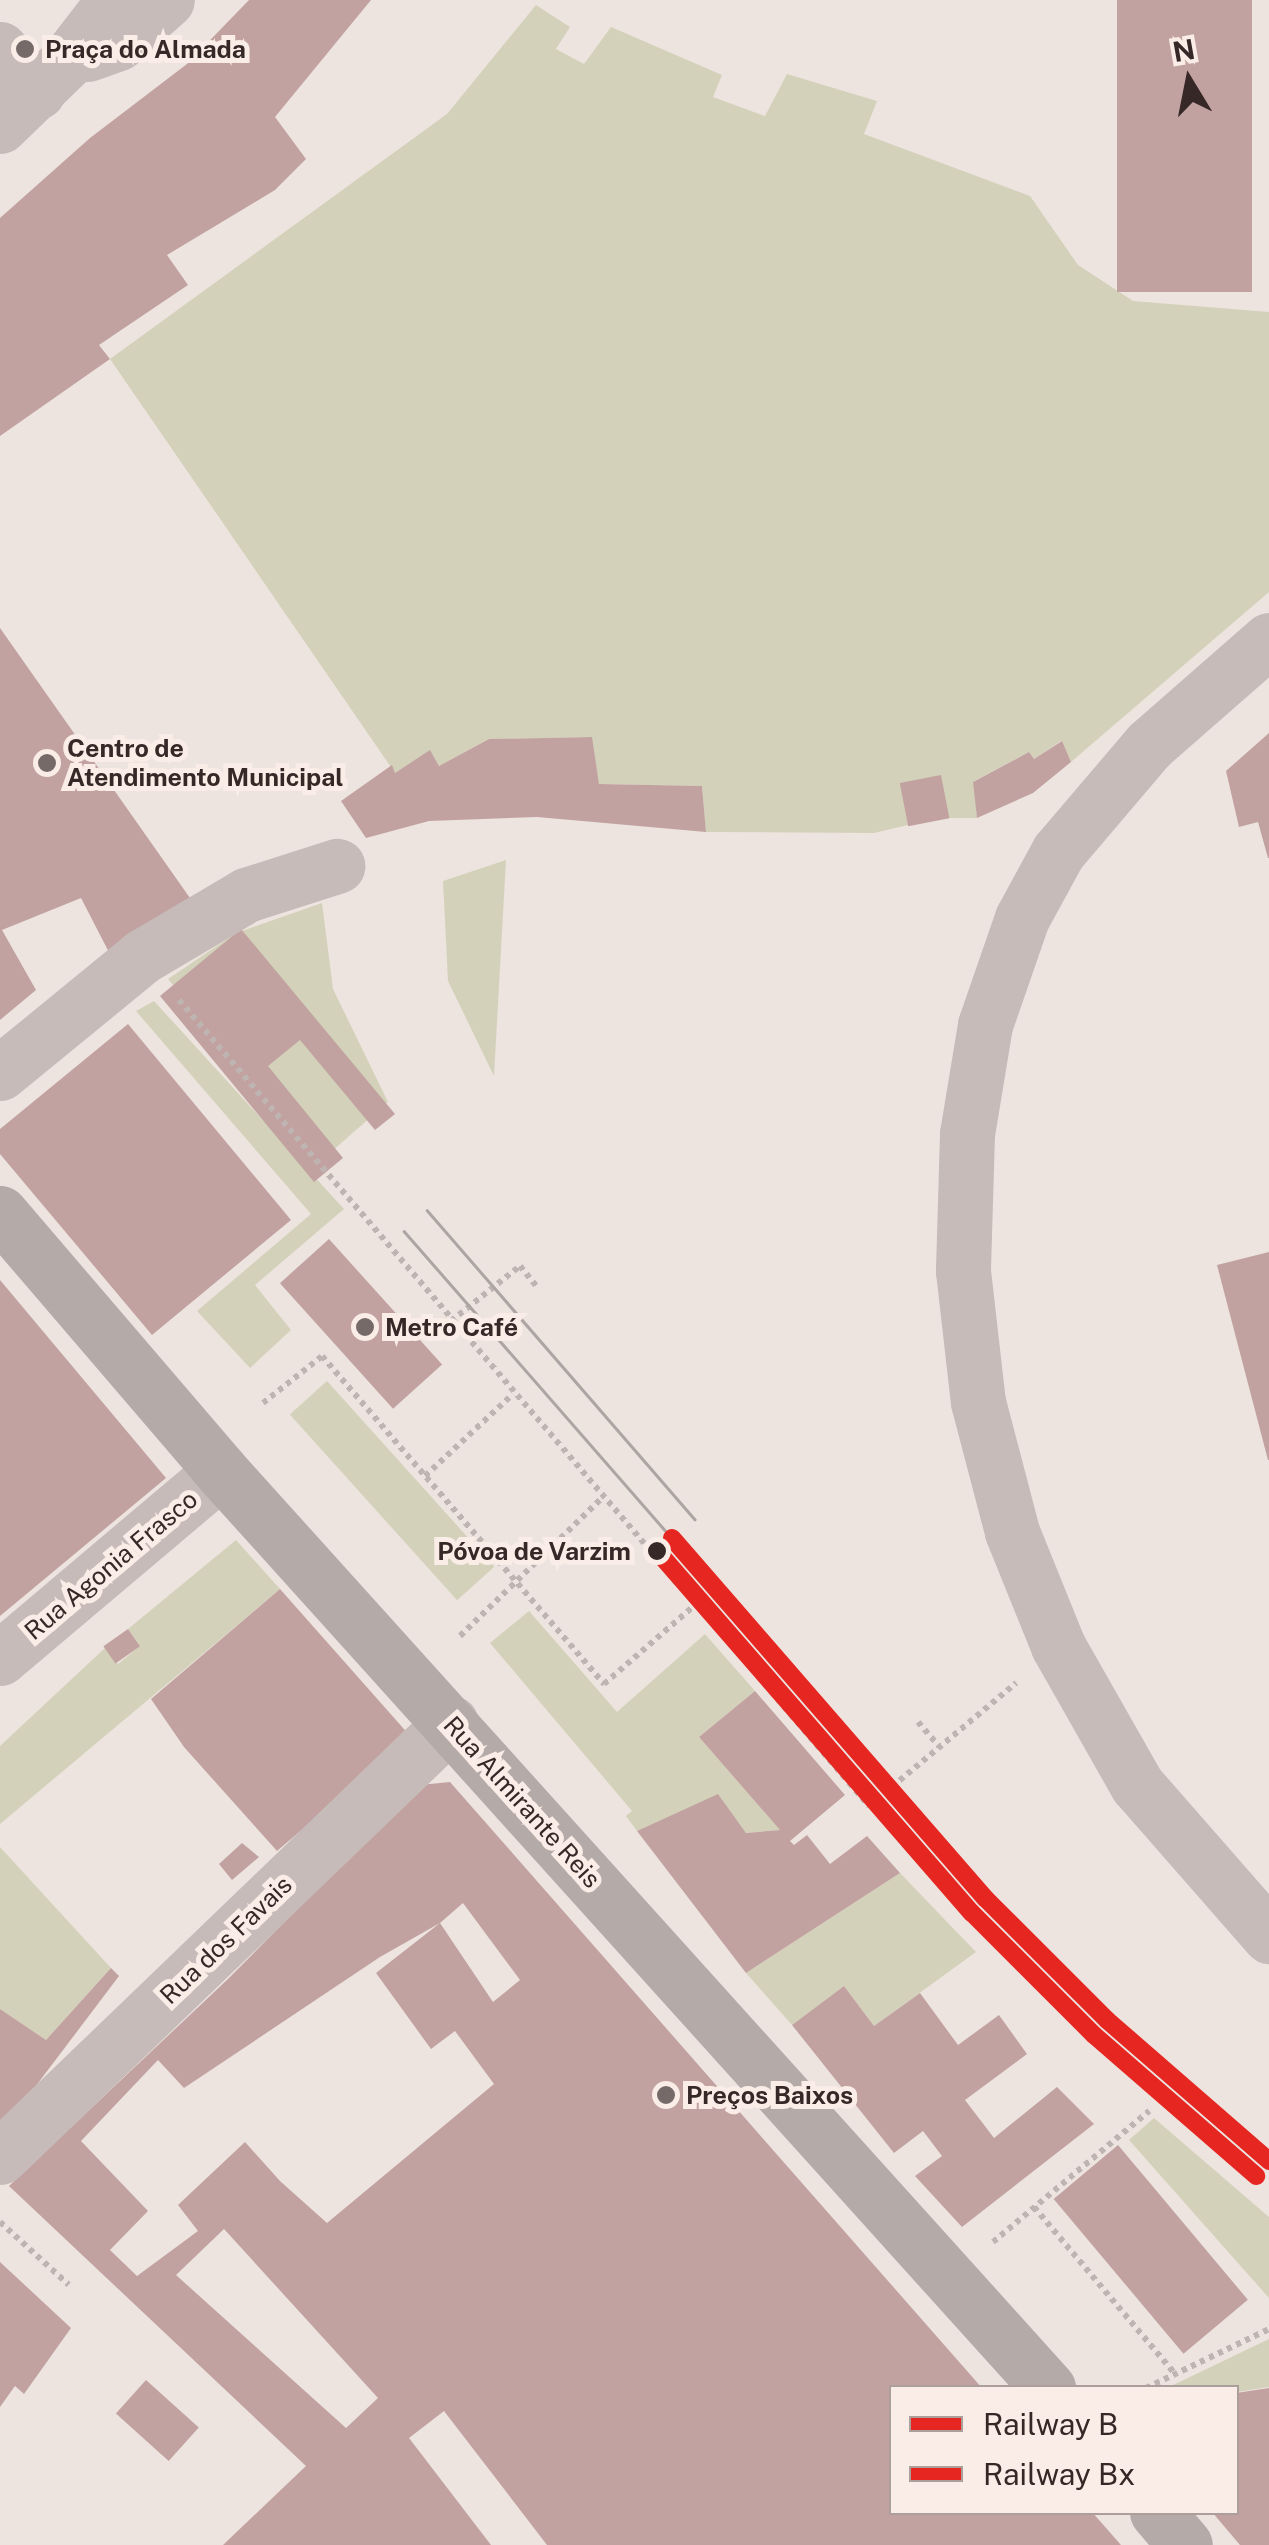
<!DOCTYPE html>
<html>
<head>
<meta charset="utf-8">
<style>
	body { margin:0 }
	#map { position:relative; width:1269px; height:2545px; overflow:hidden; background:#ede4e0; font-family:"Public Sans",sans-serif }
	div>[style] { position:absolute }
	.green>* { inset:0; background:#d3d1b9; transform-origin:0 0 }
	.building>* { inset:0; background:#c1a2a0; transform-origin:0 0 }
	.path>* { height:6px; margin-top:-3px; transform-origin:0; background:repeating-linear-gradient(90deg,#beb4b1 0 5px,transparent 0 10px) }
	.minor>* { height:55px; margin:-27.5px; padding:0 27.5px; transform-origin:27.5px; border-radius:27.5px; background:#c6bbb8 }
	.major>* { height:55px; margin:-27.5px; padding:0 27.5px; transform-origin:27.5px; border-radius:27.5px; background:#b4aaa8 }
	.tram>* { height:2.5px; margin:-1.25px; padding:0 1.25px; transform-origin:1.25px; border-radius:1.25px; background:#ada5a3 }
	.rail-1>* { height:18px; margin:-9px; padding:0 9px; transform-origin:9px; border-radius:9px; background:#e62621 }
	.rail-2>* { height:18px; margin:-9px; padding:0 9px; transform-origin:9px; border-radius:9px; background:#e62621 }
	.dots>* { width:28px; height:28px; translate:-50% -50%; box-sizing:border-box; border:5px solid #faece6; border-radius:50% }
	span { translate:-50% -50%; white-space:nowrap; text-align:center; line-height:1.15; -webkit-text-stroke:10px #faece6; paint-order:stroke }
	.poi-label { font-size:25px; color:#362827; font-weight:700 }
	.left { translate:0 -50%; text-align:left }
	.stop-label { font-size:25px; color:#362827; font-weight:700 }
	.right { translate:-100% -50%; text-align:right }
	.street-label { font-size:25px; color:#362827 }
	.legend { position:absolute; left:889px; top:2385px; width:350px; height:130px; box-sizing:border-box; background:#faece6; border:2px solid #ac9e9a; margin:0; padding:12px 18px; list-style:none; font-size:30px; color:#362827 }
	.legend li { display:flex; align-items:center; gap:20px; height:50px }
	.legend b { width:50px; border:2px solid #ac9e9a }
	.north { position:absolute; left:1139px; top:30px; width:100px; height:100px; -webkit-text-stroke:8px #faece6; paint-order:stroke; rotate:350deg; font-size:28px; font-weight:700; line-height:40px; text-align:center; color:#362827 }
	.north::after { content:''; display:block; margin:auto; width:35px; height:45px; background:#362827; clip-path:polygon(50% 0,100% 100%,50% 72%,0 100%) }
</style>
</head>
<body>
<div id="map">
	<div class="green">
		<div style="clip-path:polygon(536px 5px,570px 27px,556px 49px,584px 64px,611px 27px,722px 75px,713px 97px,765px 116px,787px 74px,877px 101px,864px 134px,1030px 196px,1078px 265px,1133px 301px,1269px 312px,1269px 592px,1071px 762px,1061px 741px,1034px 759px,1029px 752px,974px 781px,977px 818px,949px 818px,901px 782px,908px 825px,874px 833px,706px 832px,702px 786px,599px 784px,591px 737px,489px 739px,439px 766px,430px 751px,395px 773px,110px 359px,447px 114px)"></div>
		<div style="clip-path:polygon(506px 860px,494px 1076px,448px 981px,443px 881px)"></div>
		<div style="clip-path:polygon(322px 903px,333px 989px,388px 1102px,323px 1159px,168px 979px,236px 933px)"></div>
		<div style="clip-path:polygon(154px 1001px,344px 1209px,255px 1285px,291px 1330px,250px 1368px,197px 1311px,311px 1214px,136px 1011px)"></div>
		<div style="left:327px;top:1381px;width:250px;height:50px;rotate:48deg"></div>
		<div style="clip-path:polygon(236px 1540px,280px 1589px,0 1824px,0 1746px,105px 1648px,118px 1664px,140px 1646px,128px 1629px)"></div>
		<div style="clip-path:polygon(529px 1611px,617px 1712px,705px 1634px,755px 1691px,699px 1737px,780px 1830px,746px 1833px,718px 1795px,637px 1831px,626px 1816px,632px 1811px,490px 1643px)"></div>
		<div style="clip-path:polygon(0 1847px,111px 1968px,46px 2040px,0 2009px)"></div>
		<div style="clip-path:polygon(900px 1873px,976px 1952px,874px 2026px,844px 1986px,792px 2025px,746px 1973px)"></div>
		<div style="clip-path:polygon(1154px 2118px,1269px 2217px,1269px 2298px,1129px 2140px)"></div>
		<div style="clip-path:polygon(1269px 2339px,1269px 2387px,1237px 2392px,1236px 2388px,1169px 2387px)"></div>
	</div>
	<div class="building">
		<div style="clip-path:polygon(249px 0,371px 0,275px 117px,306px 159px,275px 190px,167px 255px,188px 285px,99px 345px,110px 359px,0 436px,0 218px,90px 138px,187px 64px)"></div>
		<div style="left:1117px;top:0;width:135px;height:292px"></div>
		<div style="clip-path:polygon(0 628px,190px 898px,114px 962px,81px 898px,2px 930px,36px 990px,0 1020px)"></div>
		<div style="clip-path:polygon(1269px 733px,1269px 858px,1268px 858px,1258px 822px,1239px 827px,1226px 771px)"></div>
		<div style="clip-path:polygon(592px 737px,599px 784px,702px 786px,706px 832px,537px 817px,429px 821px,366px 838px,341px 801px,392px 765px,395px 773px,430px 750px,439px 766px,489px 739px)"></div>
		<div style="clip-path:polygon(1062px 741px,1071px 762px,1033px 793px,977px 818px,973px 782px,1029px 752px,1034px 759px)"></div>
		<div style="left:941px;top:775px;width:44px;height:42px;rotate:79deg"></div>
		<div style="clip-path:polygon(241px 929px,395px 1114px,375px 1130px,300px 1040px,268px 1066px,343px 1158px,314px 1182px,160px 996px)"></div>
		<div style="clip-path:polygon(128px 1024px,291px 1220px,152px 1335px,0 1154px,0 1129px)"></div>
		<div style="left:329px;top:1239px;width:169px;height:66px;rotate:48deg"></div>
		<div style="clip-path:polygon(1269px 1252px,1269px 1460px,1268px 1460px,1217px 1265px)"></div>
		<div style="clip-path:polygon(0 1280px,166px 1478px,0 1616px)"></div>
		<div style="clip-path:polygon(280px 1589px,411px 1737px,277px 1851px,184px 1747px,151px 1699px)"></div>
		<div style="left:128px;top:1629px;width:21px;height:30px;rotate:55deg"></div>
		<div style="clip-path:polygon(755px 1691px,845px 1795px,790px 1841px,794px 1845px,807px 1835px,830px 1864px,867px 1836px,900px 1873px,746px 1973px,637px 1831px,718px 1794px,746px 1833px,780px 1830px,699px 1737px)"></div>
		<div style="clip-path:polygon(evenodd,450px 1782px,982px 2388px,891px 2388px,891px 2512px,1092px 2512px,1121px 2545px,547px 2545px,444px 2411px,409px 2438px,491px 2545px,223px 2545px,306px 2466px,9px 2186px,229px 1978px,420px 1785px,450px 1782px,463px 1903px,520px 1980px,493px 2002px,440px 1923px,376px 1973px,431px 2049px,455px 2031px,494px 2084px,327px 2223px,280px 2181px,245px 2142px,178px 2205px,198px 2231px,137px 2276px,110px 2250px,148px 2211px,81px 2141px,158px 2060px,184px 2088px,380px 1957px,440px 1923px,463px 1903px,450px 1782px,224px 2229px,378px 2398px,346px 2428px,176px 2275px,224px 2229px)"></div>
		<div style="clip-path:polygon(242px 1843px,259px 1857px,232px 1880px,219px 1864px)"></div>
		<div style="clip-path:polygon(111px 1968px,119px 1976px,23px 2103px,0 2125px,0 2009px,46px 2040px)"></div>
		<div style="clip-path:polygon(844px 1986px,874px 2026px,920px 1993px,958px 2045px,999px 2015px,1027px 2054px,965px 2100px,994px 2138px,1057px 2087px,1094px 2124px,962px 2227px,915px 2176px,942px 2156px,923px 2131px,894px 2153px,792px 2025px)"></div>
		<div style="left:1118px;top:2145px;width:202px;height:84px;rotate:50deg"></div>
		<div style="clip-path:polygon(0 2262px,71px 2328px,24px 2394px,15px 2386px,0 2407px)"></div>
		<div style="left:146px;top:2380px;width:71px;height:45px;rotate:42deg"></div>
		<div style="clip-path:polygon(1269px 2388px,1269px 2545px,1240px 2545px,1212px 2512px,1236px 2512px,1236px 2393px)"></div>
	</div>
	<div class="path">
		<div style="left:179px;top:1000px;width:1061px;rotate:49.43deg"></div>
		<div style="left:869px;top:1806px;width:192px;rotate:-39.9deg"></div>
		<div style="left:451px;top:1321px;width:88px;rotate:-38.6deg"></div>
		<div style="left:520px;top:1266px;width:26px;rotate:51deg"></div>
		<div style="left:263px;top:1403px;width:75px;rotate:-38.5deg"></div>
		<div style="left:322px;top:1356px;width:433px;rotate:49.3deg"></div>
		<div style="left:604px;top:1684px;width:122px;rotate:-41deg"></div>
		<div style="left:425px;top:1476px;width:120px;rotate:-43deg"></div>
		<div style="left:460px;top:1636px;width:199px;rotate:-44.2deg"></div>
		<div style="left:918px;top:1722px;width:32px;rotate:49deg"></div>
		<div style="left:1034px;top:2207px;width:219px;rotate:49.8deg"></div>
		<div style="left:0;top:2222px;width:93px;rotate:42.4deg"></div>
		<div style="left:993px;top:2242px;width:204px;rotate:-40deg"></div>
		<div style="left:1146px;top:2388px;width:136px;rotate:-25.6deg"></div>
	</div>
	<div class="minor">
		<div style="left:0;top:49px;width:57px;rotate:48.5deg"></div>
		<div style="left:88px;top:54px;width:32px;rotate:-20deg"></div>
		<div style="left:118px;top:43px;width:65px;rotate:-41.3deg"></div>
		<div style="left:0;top:126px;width:92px;rotate:-44.1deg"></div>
		<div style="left:66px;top:62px;width:78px;rotate:-52.3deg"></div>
		<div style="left:1269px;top:640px;width:159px;rotate:138.8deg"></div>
		<div style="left:1149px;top:745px;width:140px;rotate:130.4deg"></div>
		<div style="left:1058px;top:852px;width:75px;rotate:118.6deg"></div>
		<div style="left:1022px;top:918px;width:113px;rotate:109.1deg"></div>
		<div style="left:985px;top:1025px;width:110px;rotate:99.4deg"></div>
		<div style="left:967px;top:1134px;width:137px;rotate:91.7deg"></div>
		<div style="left:963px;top:1271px;width:132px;rotate:83.5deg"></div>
		<div style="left:978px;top:1402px;width:134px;rotate:75.3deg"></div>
		<div style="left:1012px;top:1532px;width:123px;rotate:68deg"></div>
		<div style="left:1058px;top:1646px;width:160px;rotate:60.4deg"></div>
		<div style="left:1137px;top:1785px;width:201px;rotate:48.8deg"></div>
		<div style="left:0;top:1073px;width:185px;rotate:-39.3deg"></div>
		<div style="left:143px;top:956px;width:120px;rotate:-30.6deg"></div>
		<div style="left:246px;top:895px;width:96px;rotate:-17.7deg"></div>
		<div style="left:0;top:1658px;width:289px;rotate:-40.2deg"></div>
		<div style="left:0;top:2157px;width:626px;rotate:-43.9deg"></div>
	</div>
	<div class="major">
		<div style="left:0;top:1213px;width:340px;rotate:49.4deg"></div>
		<div style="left:221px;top:1471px;width:1235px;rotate:47.95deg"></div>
		<div style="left:1157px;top:2512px;width:43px;rotate:49.7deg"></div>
	</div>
	<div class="tram">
		<div style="left:427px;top:1210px;width:409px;rotate:49.1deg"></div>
		<div style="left:404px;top:1231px;width:408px;rotate:48.9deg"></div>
	</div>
	<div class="rail-1">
		<div style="left:672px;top:1538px;width:478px;rotate:49deg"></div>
		<div style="left:986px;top:1899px;width:171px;rotate:45deg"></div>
		<div style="left:1107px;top:2020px;width:215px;rotate:41deg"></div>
	</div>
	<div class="rail-2">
		<div style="left:657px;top:1551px;width:480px;rotate:49deg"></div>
		<div style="left:972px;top:1913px;width:173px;rotate:45deg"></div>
		<div style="left:1094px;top:2035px;width:215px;rotate:41deg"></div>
	</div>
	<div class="dots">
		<div style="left:25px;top:49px;background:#766a68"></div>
		<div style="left:47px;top:763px;background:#766a68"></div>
		<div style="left:365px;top:1327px;background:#766a68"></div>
		<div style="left:657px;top:1551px;background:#362827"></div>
		<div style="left:666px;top:2095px;background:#766a68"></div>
	</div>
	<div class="poi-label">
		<span class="left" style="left:45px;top:49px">Praça do Almada</span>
		<span class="left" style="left:67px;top:763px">Centro de<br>Atendimento Municipal</span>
		<span class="left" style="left:385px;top:1327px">Metro Café</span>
		<span class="left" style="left:686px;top:2095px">Preços Baixos</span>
	</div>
	<div class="stop-label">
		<span class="right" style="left:631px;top:1551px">Póvoa de Varzim</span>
	</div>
	<div class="street-label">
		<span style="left:111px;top:1565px;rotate:-40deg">Rua Agonia Frasco</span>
		<span style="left:522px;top:1802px;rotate:48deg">Rua Almirante Reis</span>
		<span style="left:226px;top:1940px;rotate:-44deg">Rua dos Favais</span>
	</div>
	<ul class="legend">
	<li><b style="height:12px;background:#e62621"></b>Railway B</li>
	<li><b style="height:12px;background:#e62621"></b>Railway Bx</li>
	</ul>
	<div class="north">N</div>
</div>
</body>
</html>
